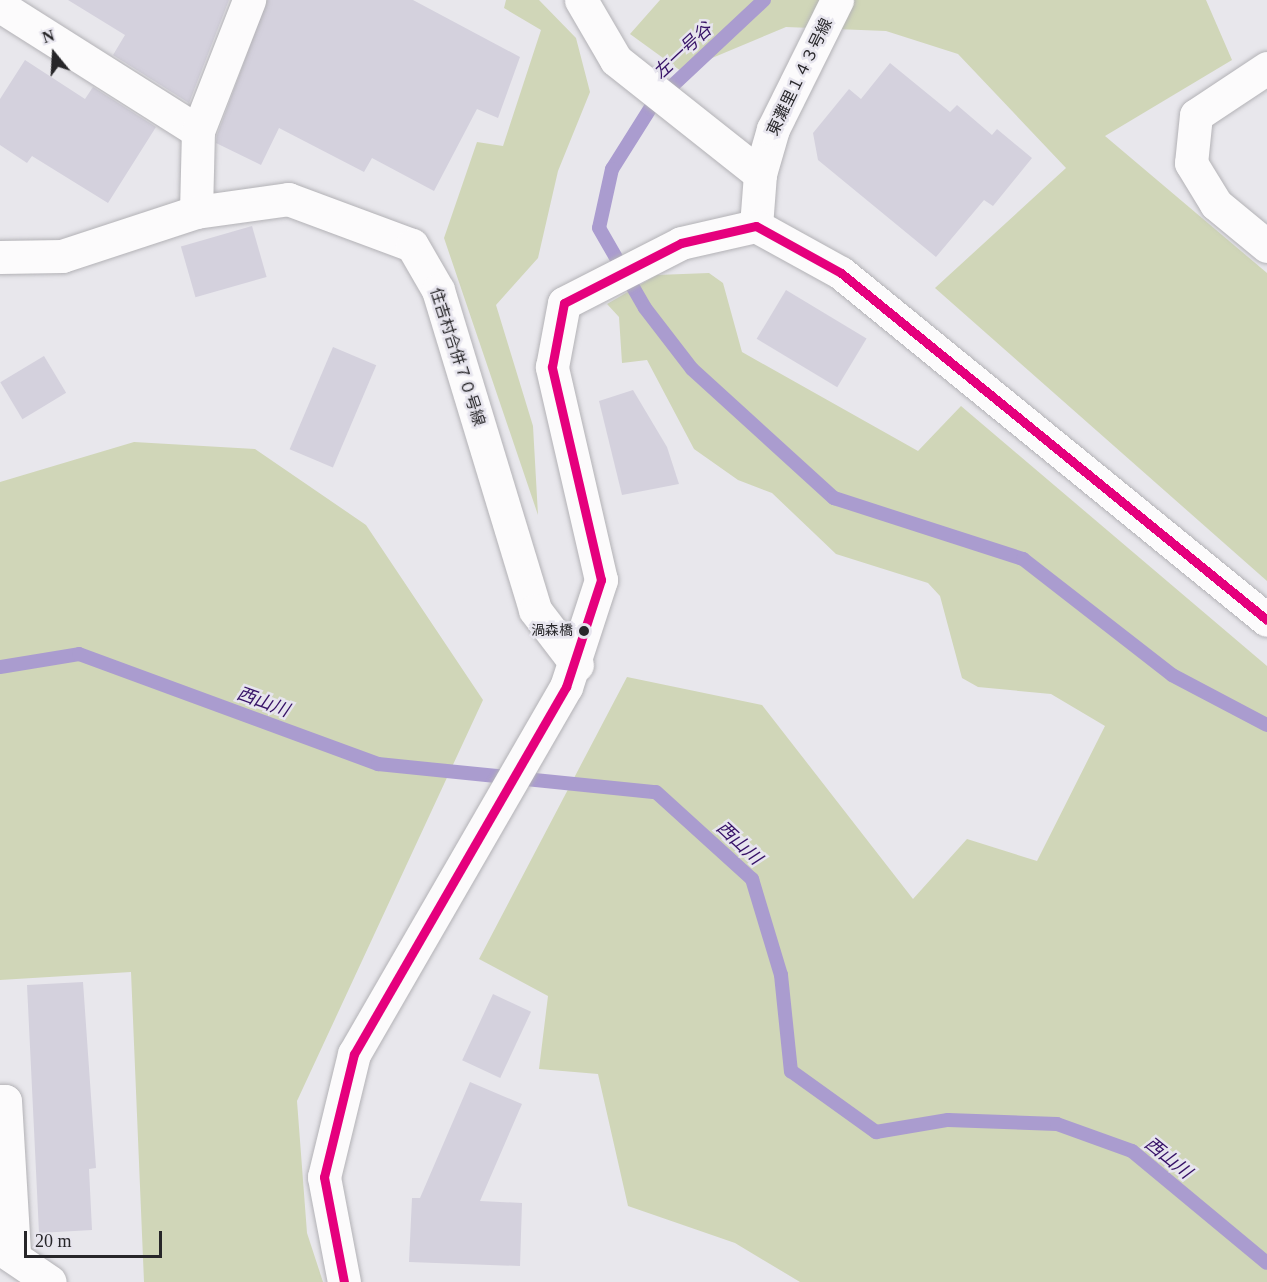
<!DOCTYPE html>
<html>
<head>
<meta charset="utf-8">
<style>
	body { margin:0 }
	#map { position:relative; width:1267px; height:1282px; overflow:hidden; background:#e8e7ec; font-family:"Times New Roman","Noto Sans JP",serif }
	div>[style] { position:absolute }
	.green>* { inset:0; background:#d0d6b8 }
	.stream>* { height:14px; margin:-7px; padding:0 7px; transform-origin:7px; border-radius:7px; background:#aa9ccf }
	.building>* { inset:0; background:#d4d1dd; transform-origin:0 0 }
	.roads { filter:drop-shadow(0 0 2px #b3b2b6) drop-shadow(0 0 2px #b3b2b6) }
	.street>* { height:33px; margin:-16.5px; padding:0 16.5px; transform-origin:16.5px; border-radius:16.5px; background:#fcfbfc }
	.secondary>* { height:33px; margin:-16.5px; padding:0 16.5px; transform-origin:16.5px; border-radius:16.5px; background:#fcfbfc }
	.bus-1>* { height:9px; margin:-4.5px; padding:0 4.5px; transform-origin:4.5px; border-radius:4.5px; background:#e5007d }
	.dots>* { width:16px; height:16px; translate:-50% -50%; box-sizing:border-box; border:3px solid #e7e5ee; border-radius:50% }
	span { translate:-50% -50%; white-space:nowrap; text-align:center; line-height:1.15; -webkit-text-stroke:5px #e7e5ee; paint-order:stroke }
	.bus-label { font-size:14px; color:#272629 }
	.right { translate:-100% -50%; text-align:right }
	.street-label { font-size:16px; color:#272629 }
	.water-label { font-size:18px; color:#351066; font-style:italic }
	.north { position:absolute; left:24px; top:24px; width:60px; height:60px; -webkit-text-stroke:4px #e7e5ee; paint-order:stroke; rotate:342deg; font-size:16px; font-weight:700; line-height:24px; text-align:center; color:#272629 }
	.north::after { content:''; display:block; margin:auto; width:21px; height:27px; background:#272629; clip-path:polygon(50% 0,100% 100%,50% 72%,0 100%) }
	.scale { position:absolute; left:24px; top:1231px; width:138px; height:27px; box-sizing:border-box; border:3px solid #272629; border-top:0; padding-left:8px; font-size:18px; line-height:21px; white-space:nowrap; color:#272629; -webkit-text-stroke:4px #e7e5ee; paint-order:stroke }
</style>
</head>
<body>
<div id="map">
	<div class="green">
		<div style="clip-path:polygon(506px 0,539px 0,576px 38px,590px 92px,558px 171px,538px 258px,496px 305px,533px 426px,538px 515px,444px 238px,477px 142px,503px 146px,541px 30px,504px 8px)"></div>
		<div style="clip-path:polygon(660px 0,1206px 0,1232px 60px,1105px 136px,1267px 273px,1267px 581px,935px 288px,1066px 168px,958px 54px,886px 31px,786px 27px,681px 71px,630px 34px)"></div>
		<div style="clip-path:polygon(709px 273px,723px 283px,742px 352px,918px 451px,961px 406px,1267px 666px,1267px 1282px,800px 1282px,735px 1243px,628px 1206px,598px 1074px,539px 1069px,548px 996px,479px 959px,627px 677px,762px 705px,913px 899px,967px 839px,1037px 861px,1105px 726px,1051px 694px,978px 687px,962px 678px,940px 596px,928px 583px,836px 554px,772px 493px,738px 480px,694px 449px,647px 360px,622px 363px,619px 317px,607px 304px,657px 275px)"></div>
		<div style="clip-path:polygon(134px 442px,255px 449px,366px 525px,483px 700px,297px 1101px,307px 1233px,323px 1282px,144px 1282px,131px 972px,0 980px,0 482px)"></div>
	</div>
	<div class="stream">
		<div style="left:764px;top:0;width:152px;rotate:136.9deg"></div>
		<div style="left:653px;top:104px;width:77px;rotate:122.2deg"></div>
		<div style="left:612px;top:169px;width:60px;rotate:102.4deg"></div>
		<div style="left:599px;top:228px;width:92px;rotate:60.1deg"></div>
		<div style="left:645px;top:308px;width:77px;rotate:52.4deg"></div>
		<div style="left:692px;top:369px;width:192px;rotate:42.3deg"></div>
		<div style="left:834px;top:498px;width:199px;rotate:17.9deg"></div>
		<div style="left:1023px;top:559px;width:189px;rotate:37.9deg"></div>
		<div style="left:1172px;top:675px;width:107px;rotate:27.8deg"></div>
		<div style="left:0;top:667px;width:80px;rotate:-9.3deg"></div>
		<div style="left:79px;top:654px;width:319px;rotate:20.2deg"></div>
		<div style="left:378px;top:764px;width:279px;rotate:5.8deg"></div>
		<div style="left:656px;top:792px;width:130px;rotate:42.2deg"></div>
		<div style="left:752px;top:879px;width:100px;rotate:73.2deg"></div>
		<div style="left:781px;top:975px;width:97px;rotate:84.1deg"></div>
		<div style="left:791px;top:1071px;width:105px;rotate:35.7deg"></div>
		<div style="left:876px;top:1132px;width:73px;rotate:-9.5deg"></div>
		<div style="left:948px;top:1120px;width:109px;rotate:2.1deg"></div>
		<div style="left:1057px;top:1124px;width:80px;rotate:19.8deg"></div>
		<div style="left:1132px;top:1151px;width:175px;rotate:39.7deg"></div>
	</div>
	<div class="building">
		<div style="clip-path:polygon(68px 0,229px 0,189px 103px,113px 55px,125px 35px)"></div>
		<div style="clip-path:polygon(267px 0,413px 0,520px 57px,498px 118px,477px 109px,434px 191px,372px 158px,364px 172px,279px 128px,261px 165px,216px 143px,217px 135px)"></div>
		<div style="clip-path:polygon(25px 60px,85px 99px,93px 87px,156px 127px,108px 203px,32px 156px,27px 163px,0 145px,0 99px)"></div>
		<div style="clip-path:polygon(890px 63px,950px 112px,957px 105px,992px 135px,997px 129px,1032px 158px,993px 206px,984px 200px,936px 257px,818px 160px,813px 133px,849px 89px,861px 99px)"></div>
		<div style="left:252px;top:226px;width:53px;height:74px;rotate:74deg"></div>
		<div style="left:786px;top:290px;width:94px;height:57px;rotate:31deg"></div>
		<div style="left:333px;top:347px;width:47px;height:111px;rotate:23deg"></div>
		<div style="left:44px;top:356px;width:43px;height:51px;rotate:59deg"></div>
		<div style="clip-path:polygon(633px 390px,667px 447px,679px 484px,622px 495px,599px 401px)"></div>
		<div style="clip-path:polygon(83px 982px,96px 1168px,89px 1169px,92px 1230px,39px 1233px,27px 985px)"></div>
		<div style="left:493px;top:994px;width:42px;height:73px;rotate:25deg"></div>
		<div style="clip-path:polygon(470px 1082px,522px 1104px,480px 1201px,522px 1203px,520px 1266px,409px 1262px,412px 1198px,420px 1198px)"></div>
	</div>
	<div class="roads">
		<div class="street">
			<div style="left:581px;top:0;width:69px;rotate:59.7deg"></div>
			<div style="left:616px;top:60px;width:184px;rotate:38.4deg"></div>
			<div style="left:0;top:6px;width:234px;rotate:32.3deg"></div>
			<div style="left:1267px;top:68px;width:85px;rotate:146.5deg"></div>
			<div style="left:1196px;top:115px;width:48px;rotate:95.9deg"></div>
			<div style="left:1191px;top:163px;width:48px;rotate:58.6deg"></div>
			<div style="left:1216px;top:204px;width:66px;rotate:39.5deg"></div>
			<div style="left:196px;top:212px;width:81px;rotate:-88.6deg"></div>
			<div style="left:198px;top:131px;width:141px;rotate:-68.7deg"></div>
			<div style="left:756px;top:226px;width:52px;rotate:-85.6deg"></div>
			<div style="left:760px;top:174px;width:47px;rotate:-73.9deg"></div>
			<div style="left:773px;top:129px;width:144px;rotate:-63.6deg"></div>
			<div style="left:0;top:257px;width:62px;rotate:-0.9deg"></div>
			<div style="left:62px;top:256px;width:141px;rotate:-18.2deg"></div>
			<div style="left:196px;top:212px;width:93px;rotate:-8deg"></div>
			<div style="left:288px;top:199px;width:132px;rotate:20.4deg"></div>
			<div style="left:412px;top:245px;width:52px;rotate:60deg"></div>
			<div style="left:438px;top:290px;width:334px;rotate:73.1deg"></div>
			<div style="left:535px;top:610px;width:69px;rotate:52.6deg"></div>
			<div style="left:0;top:1101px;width:5px"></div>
			<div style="left:5px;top:1101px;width:152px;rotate:86.6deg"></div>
			<div style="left:0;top:1248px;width:60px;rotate:34.2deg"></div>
		</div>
		<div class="secondary">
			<div style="left:344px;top:1282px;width:107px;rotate:-100.8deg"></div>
			<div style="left:324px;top:1177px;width:127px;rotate:-76.3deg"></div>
			<div style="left:354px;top:1054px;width:424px;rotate:-60deg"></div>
			<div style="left:566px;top:687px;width:113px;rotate:-71.9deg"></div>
			<div style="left:601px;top:580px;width:219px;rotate:-103deg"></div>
			<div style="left:552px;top:367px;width:65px;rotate:-79.4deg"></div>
			<div style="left:564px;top:303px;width:131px;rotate:-27.1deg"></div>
			<div style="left:681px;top:243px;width:77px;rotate:-12.8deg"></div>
			<div style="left:756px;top:226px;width:97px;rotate:28.9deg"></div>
			<div style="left:841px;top:273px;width:549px;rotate:39.16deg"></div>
		</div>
	</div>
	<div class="bus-1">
		<div style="left:344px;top:1282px;width:107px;rotate:-100.8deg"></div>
		<div style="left:324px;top:1177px;width:127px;rotate:-76.3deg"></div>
		<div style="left:354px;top:1054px;width:424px;rotate:-60deg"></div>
		<div style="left:566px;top:687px;width:113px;rotate:-71.9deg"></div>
		<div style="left:601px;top:580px;width:219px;rotate:-103deg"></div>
		<div style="left:552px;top:367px;width:65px;rotate:-79.4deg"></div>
		<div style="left:564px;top:303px;width:131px;rotate:-27.1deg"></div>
		<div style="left:681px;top:243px;width:77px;rotate:-12.8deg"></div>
		<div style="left:756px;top:226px;width:97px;rotate:28.9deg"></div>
		<div style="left:841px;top:273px;width:549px;rotate:39.16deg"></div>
	</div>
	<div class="dots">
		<div style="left:584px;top:631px;background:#272629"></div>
	</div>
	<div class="bus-label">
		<span class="right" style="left:573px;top:631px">渦森橋</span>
	</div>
	<div class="street-label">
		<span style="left:800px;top:77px;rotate:-64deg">東灘里１４３号線</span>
		<span style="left:457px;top:357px;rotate:72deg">住吉村合併７０号線</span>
	</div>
	<div class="water-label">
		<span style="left:683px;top:51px;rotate:-43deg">左一号谷</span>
		<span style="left:263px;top:702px;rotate:20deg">西山川</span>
		<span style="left:739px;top:843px;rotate:43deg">西山川</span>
		<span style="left:1168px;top:1158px;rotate:39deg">西山川</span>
	</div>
	<div class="north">N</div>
	<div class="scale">20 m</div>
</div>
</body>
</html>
